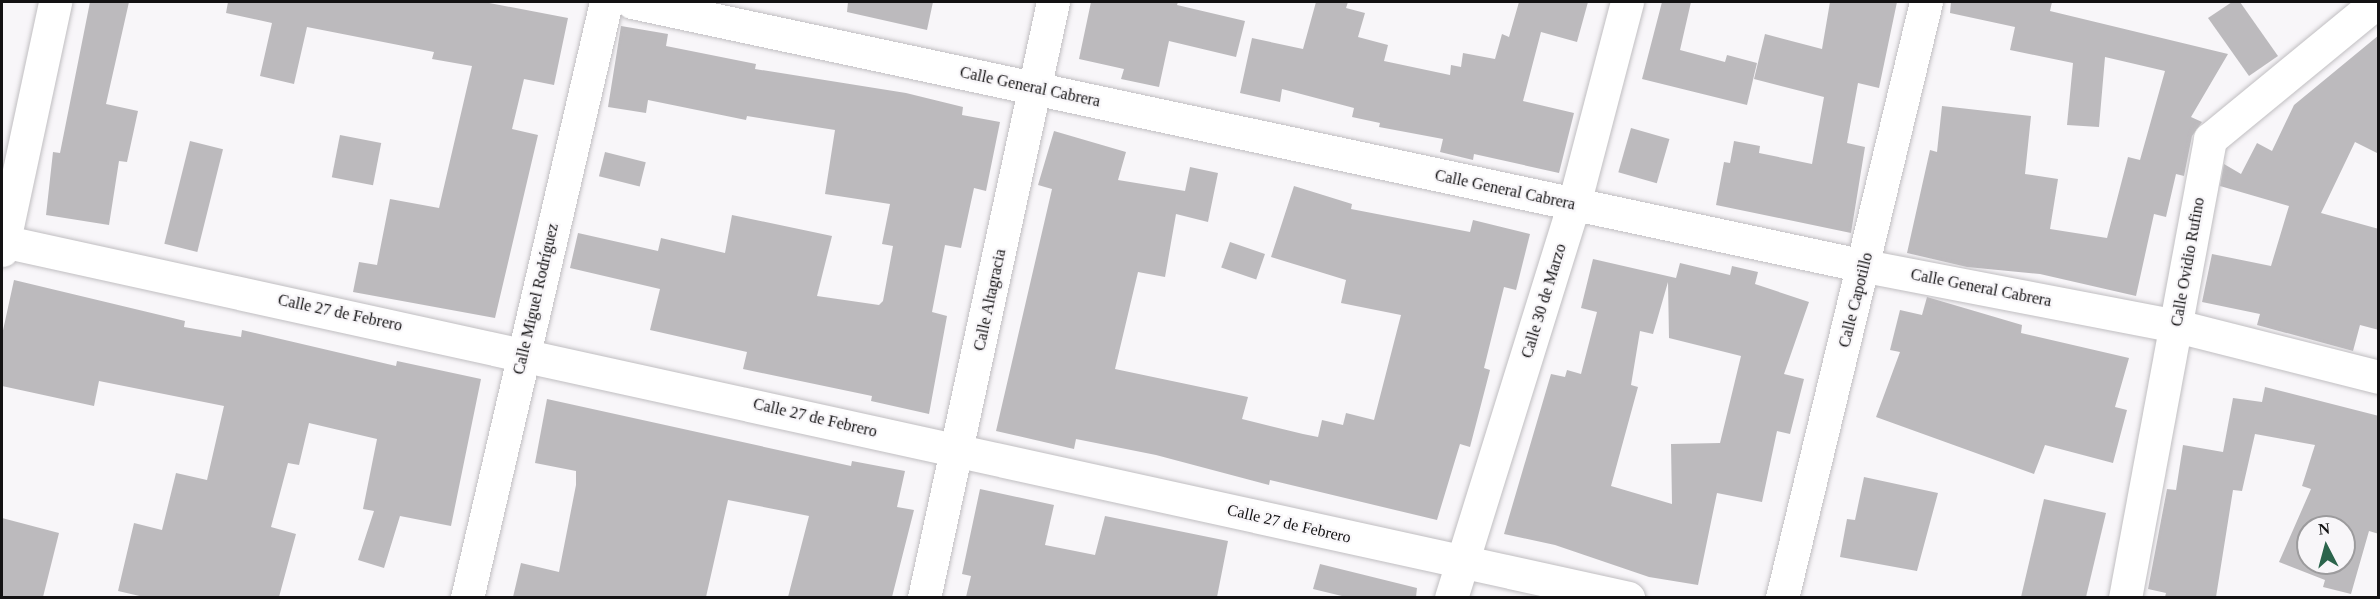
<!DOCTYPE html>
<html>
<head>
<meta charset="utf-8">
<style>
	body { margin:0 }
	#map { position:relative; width:2380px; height:599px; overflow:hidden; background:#f8f6f9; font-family:"Times New Roman",serif }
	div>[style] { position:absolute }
	.building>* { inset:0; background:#bcbabd; transform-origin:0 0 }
	.roads { filter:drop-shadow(0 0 2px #c0bec1) drop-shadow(0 0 2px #c0bec1) }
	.minor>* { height:33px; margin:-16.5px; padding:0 16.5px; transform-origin:16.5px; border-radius:16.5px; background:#fff }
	span { translate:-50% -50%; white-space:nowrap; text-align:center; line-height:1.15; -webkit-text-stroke:4.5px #f8f6f9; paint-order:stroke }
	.street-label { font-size:16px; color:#131213 }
	.frame { position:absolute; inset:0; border:3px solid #131213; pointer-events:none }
	.north { position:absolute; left:2296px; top:515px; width:60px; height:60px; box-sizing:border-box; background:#f8f6f9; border:2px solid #9c9b9d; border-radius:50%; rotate:354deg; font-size:16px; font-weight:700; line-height:24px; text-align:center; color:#131213 }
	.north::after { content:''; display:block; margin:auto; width:21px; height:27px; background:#2b644c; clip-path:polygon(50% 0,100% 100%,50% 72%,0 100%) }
</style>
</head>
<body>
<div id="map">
	<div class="building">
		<div style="clip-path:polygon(90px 2px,129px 2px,106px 104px,138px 111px,127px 162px,119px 161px,109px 225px,46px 215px,53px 152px,60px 153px)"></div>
		<div style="clip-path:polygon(228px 2px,484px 2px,568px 18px,554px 85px,524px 79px,512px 129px,538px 135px,495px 318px,353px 292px,359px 262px,377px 265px,390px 199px,439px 208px,472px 66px,432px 59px,434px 52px,307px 27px,294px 84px,260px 76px,272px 23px,226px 13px)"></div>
		<div style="clip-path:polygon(848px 2px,933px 2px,927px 30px,847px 12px)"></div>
		<div style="clip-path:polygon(1091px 2px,1178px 2px,1177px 5px,1245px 21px,1236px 57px,1169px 41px,1159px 87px,1121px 79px,1124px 69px,1079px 59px)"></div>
		<div style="clip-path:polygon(1316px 2px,1348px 2px,1346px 8px,1365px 13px,1358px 37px,1388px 45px,1384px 61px,1450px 75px,1451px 65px,1461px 67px,1463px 53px,1495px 59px,1502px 34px,1509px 37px,1519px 2px,1588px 2px,1577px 42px,1541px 32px,1523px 101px,1574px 113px,1559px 173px,1474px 154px,1473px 160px,1440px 152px,1443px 139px,1379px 127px,1380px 123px,1352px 117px,1354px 108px,1282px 89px,1280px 102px,1240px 93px,1252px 38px,1303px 49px)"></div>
		<div style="clip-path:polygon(1662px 2px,1691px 2px,1680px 50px,1725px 62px,1727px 55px,1757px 63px,1747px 105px,1642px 79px)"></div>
		<div style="clip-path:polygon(1830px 2px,1897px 2px,1879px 88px,1858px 83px,1847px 143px,1865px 147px,1851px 233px,1716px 205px,1724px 162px,1730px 163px,1734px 141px,1760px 146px,1759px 153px,1812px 164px,1824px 97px,1754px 79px,1765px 34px,1822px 49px)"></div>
		<div style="clip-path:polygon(1951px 2px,2052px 2px,2050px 11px,2228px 54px,2191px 117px,2202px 122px,2192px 136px,2184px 176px,2176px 174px,2166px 217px,2154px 214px,2136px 296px,2040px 274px,1967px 267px,1907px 253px,1930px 150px,1937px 152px,1942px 106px,2031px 116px,2025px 174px,2058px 179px,2050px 229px,2107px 238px,2128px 157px,2140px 160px,2165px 71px,2105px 57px,2099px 127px,2067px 125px,2073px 63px,2010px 50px,2015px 27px,1950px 13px)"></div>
		<div style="clip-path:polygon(2232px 2px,2240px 2px,2278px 56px,2249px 76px,2208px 18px)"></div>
		<div style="clip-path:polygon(621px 26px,668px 34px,666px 46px,756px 64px,755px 69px,906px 93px,963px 107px,962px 115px,1000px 122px,986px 191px,974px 188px,961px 248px,945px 245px,932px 312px,947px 316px,929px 414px,871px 401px,872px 396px,743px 369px,747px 352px,650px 330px,660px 289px,570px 268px,578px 233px,658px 251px,661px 238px,725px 253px,732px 215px,832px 236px,817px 296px,879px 305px,883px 301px,893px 246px,882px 244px,890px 204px,825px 194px,835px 130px,747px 116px,746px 120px,648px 100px,646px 113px,608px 107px)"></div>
		<div style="clip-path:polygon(2379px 35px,2379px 154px,2355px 142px,2321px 213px,2379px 229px,2379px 330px,2360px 325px,2353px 351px,2257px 325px,2260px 314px,2202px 302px,2212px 254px,2271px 266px,2289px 206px,2220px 186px,2224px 164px,2241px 174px,2257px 143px,2272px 151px,2294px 105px)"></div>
		<div style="left:1631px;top:128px;width:40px;height:46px;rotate:16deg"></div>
		<div style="clip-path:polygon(1054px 131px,1126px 152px,1118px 180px,1185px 191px,1190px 167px,1218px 173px,1208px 222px,1176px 214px,1165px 277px,1138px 272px,1115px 369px,1248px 397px,1242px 419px,1303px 434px,1318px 437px,1322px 420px,1343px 425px,1346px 413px,1374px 420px,1401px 315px,1341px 303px,1346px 280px,1271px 257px,1294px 186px,1352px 204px,1351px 209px,1470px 232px,1473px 220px,1530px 234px,1516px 290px,1504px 287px,1484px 368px,1490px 370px,1470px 447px,1460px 444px,1437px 520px,1270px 480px,1269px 485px,1156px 455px,1076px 439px,1074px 449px,996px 431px,1052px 189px,1038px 185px)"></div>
		<div style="left:340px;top:135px;width:42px;height:43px;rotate:11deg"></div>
		<div style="left:190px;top:141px;width:34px;height:106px;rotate:14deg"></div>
		<div style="left:605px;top:152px;width:42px;height:25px;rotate:14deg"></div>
		<div style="left:1230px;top:242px;width:37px;height:27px;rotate:19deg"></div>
		<div style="clip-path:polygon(evenodd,1593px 259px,1676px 278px,1680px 263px,1730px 275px,1732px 266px,1758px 272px,1755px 284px,1809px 302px,1784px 374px,1804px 379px,1790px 434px,1777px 431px,1762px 502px,1717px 493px,1698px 585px,1649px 577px,1555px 545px,1504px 534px,1551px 374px,1565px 377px,1567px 370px,1581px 374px,1597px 312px,1581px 308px,1593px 259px,1668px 282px,1669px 338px,1741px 356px,1720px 443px,1671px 444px,1672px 504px,1611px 486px,1638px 387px,1631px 385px,1640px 331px,1653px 334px,1668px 282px)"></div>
		<div style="clip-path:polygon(14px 280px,185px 321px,184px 327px,241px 337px,242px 330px,396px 366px,397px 361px,481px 379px,451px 526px,400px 516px,384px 568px,358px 560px,374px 511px,363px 509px,377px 439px,309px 423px,299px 465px,288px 463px,271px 527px,296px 534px,279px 597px,144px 597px,118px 591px,134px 523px,162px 530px,176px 473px,207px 480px,224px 406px,99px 381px,94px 406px,2px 386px,2px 335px)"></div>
		<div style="clip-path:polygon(1927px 297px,2022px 325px,2021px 333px,2129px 358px,2115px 407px,2127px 410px,2113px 463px,2045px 445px,2034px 474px,1876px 417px,1900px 352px,1890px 350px,1900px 310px,1922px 315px)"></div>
		<div style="clip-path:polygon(evenodd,2265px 387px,2379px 416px,2379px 534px,2369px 531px,2351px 594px,2323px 587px,2325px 580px,2279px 562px,2311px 489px,2302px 486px,2315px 445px,2255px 434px,2242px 491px,2233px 490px,2216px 597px,2165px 597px,2166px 593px,2148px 589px,2167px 489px,2176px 490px,2183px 445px,2223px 452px,2233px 398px,2262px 402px,2265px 387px,2308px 527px,2344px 527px,2344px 563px,2308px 563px,2308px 527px)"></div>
		<div style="clip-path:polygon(547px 399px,851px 466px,852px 461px,905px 471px,897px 507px,914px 510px,892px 597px,788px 597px,809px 516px,728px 500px,706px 597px,513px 597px,521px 563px,559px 572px,576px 485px,576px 471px,535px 463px)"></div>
		<div style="clip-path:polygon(1864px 477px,1938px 493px,1917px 571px,1840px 557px,1847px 519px,1855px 520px)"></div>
		<div style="clip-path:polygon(980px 489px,1054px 505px,1045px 545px,1095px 555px,1105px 516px,1228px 541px,1217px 597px,966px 597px,971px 576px,962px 574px)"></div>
		<div style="clip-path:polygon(2044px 499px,2106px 513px,2086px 597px,2021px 597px)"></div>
		<div style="clip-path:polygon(2px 518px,59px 533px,43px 597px,2px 597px)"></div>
		<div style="clip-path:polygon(1320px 564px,1417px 588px,1416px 597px,1346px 597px,1313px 589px)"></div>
	</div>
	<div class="roads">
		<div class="minor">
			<div style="left:632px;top:2px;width:1261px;rotate:12.09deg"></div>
			<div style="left:1865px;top:266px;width:318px;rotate:10.9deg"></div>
			<div style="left:2177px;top:326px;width:207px;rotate:14.2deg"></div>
			<div style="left:2px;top:241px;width:1665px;rotate:12.38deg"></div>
			<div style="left:2px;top:250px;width:254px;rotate:-77.9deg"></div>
			<div style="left:467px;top:598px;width:612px;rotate:-76.87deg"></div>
			<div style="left:924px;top:598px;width:610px;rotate:-77.79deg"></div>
			<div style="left:1451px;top:598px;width:413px;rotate:-72.7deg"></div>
			<div style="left:1574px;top:204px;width:209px;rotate:-75.3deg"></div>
			<div style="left:1782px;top:598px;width:613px;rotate:-76.42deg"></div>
			<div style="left:2125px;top:598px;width:467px;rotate:-79.5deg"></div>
			<div style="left:2210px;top:139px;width:216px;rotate:-39.4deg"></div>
		</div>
	</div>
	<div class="street-label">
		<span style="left:1030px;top:87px;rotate:12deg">Calle General Cabrera</span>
		<span style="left:1505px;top:190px;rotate:12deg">Calle General Cabrera</span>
		<span style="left:2188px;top:262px;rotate:-80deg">Calle Ovidio Rufino</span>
		<span style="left:1981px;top:288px;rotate:11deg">Calle General Cabrera</span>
		<span style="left:536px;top:299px;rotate:-77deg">Calle Miguel Rodríguez</span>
		<span style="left:990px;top:300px;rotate:-78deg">Calle Altagracia</span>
		<span style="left:1856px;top:300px;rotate:-76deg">Calle Capotillo</span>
		<span style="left:1544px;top:301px;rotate:-73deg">Calle 30 de Marzo</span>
		<span style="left:340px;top:313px;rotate:12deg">Calle 27 de Febrero</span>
		<span style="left:815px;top:418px;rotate:13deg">Calle 27 de Febrero</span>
		<span style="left:1289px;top:524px;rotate:13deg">Calle 27 de Febrero</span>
	</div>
	<div class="frame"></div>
	<div class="north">N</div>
</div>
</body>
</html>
